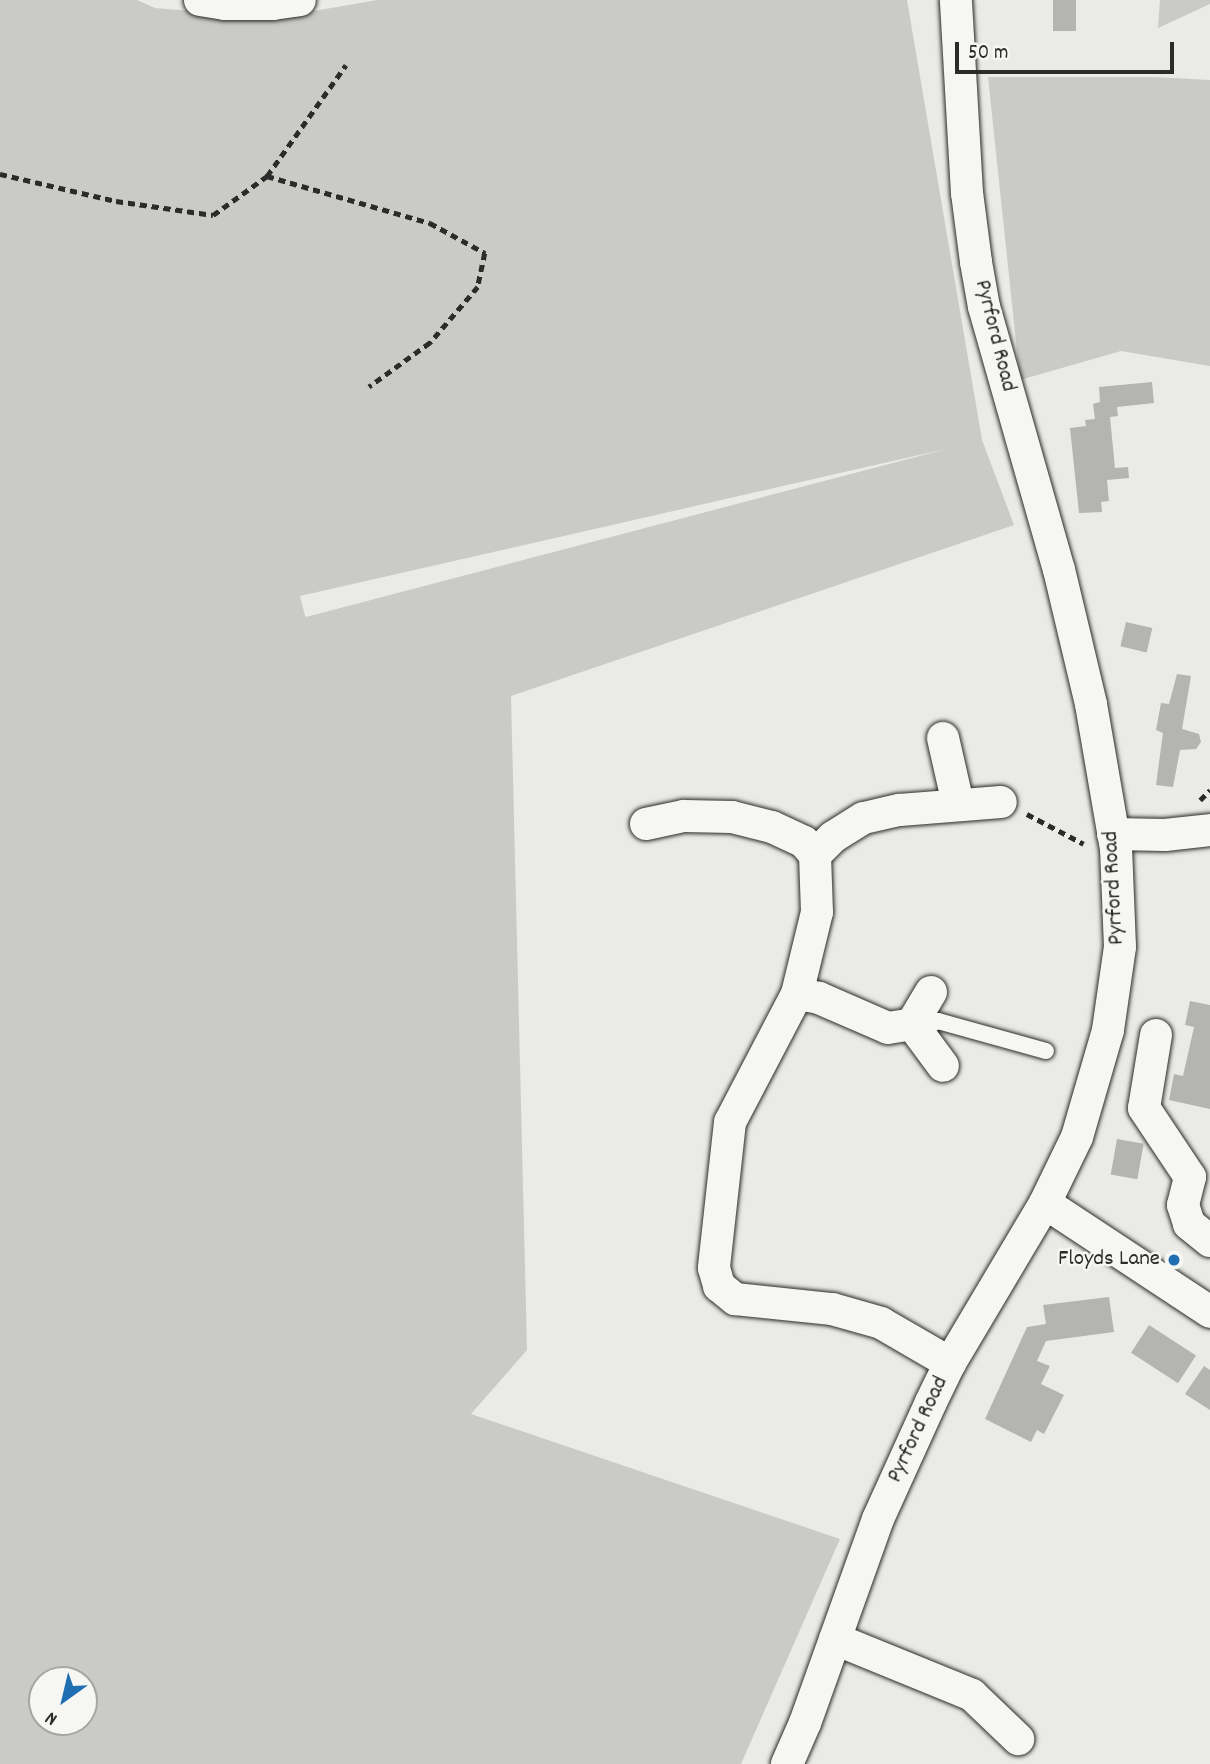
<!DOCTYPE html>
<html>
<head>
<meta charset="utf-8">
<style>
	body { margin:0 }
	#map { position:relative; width:1210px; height:1764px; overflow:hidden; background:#eaeae6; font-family:Dekko,sans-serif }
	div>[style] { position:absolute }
	.green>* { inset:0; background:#cacac7 }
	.building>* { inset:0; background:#b4b4b1; transform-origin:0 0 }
	.path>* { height:4.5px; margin-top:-2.25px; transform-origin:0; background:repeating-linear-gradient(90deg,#2b2b2b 0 7px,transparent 0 12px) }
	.roads { filter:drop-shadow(0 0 2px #2b2b2b) drop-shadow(0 0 2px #2b2b2b) }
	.lane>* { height:16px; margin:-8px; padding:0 8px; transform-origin:8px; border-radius:8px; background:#f6f6f2 }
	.street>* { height:32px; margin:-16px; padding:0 16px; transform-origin:16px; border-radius:16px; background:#f6f6f2 }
	.dots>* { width:19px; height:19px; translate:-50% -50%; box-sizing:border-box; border:4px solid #f6f6f2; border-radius:50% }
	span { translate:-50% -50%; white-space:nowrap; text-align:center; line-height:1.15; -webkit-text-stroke:5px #f6f6f2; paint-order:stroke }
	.street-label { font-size:23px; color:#2b2b2b }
	.poi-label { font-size:23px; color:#2b2b2b }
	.right { translate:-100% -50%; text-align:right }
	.north { position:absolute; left:28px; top:1666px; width:70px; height:70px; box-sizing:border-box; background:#f6f6f2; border:2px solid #a5a5a2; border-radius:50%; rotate:214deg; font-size:19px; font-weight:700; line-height:28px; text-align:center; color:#2b2b2b }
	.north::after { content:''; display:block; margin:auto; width:24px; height:32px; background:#1f6fb2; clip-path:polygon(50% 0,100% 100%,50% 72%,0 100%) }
	.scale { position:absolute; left:955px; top:42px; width:219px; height:32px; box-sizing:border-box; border:4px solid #2b2b2b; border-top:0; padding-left:9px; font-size:21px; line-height:24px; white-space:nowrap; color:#2b2b2b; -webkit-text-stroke:5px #f6f6f2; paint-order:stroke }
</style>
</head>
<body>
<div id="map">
	<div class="green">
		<div style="clip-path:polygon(evenodd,0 0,137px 0,155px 8px,274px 18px,377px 0,907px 0,982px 440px,1014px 525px,511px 696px,527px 1350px,471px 1414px,840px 1539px,741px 1764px,0 1764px,0 0,950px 448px,306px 617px,305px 616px,300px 596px,950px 448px,0 0,42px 1680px,84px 1680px,84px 1722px,42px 1722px,42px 1680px)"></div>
		<div style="clip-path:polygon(1160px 0,1210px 0,1210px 4px,1158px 28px)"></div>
		<div style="clip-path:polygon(988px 77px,1154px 77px,1210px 80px,1210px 366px,1121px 351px,1020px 380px)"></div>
	</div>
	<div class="building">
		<div style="left:1053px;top:0;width:23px;height:31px"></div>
		<div style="clip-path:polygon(1152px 382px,1154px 403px,1117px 407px,1118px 416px,1110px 417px,1115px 468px,1128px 467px,1129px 478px,1107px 480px,1109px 501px,1101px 502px,1102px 512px,1079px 513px,1070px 428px,1086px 426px,1085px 420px,1095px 419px,1093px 404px,1100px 402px,1099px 387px)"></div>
		<div style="left:1126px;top:622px;width:27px;height:25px;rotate:13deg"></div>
		<div style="clip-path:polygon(1177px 674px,1191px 676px,1182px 729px,1199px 734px,1201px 742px,1196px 749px,1180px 750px,1173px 787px,1156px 785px,1163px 733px,1156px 730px,1161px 703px,1169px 704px)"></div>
		<div style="clip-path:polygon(1190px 1001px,1210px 1005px,1210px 1109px,1169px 1100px,1174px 1074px,1183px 1076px,1194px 1027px,1185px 1025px)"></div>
		<div style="left:1117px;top:1139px;width:27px;height:36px;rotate:10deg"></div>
		<div style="clip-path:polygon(1109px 1297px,1114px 1332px,1046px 1341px,1037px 1361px,1050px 1366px,1041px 1384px,1064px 1395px,1044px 1434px,1037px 1430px,1031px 1442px,985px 1419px,1027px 1327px,1046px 1324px,1043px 1305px)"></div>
		<div style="left:1149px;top:1325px;width:56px;height:33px;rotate:33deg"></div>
		<div style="clip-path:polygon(1204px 1366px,1210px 1370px,1210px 1410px,1185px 1394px)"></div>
	</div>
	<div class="path">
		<div style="left:0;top:174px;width:119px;rotate:13.1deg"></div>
		<div style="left:116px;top:201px;width:98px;rotate:8.2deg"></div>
		<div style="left:213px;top:215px;width:67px;rotate:-35.8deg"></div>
		<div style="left:267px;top:176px;width:136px;rotate:-54.6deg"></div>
		<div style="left:267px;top:176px;width:170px;rotate:16.1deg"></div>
		<div style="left:430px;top:223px;width:63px;rotate:28.6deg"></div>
		<div style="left:485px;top:253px;width:35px;rotate:102deg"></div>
		<div style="left:478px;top:287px;width:74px;rotate:130.6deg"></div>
		<div style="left:430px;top:343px;width:75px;rotate:144.2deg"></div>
		<div style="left:1200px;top:800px;width:14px;rotate:-45deg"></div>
		<div style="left:1027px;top:814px;width:64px;rotate:27.8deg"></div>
	</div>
	<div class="roads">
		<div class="lane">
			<div style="left:916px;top:1030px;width:24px;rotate:-22deg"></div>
			<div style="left:938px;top:1021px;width:112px;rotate:15.5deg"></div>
		</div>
		<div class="street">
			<div style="left:200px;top:0;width:25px;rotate:9deg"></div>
			<div style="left:225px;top:4px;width:48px"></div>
			<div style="left:273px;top:4px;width:27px;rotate:-8deg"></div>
			<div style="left:943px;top:738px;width:68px;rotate:77.2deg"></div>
			<div style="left:646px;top:824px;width:39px;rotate:-12deg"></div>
			<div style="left:684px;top:816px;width:48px;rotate:1.2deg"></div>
			<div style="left:732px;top:817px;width:41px;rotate:14deg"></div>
			<div style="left:772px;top:827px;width:35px;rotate:25deg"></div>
			<div style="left:804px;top:842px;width:17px;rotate:50deg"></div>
			<div style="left:815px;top:855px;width:25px;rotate:-45deg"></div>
			<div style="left:833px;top:837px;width:36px;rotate:-32deg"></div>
			<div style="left:864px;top:818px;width:37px;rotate:-13deg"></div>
			<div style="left:900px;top:810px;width:101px;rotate:-4.5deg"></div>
			<div style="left:1113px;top:834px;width:52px;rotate:1.1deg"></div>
			<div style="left:1165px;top:835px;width:45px;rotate:-6.3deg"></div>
			<div style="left:815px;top:855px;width:57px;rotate:88deg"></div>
			<div style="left:817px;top:912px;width:84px;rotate:103.7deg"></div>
			<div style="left:797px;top:994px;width:144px;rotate:117.6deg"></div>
			<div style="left:730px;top:1122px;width:147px;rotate:96.3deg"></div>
			<div style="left:714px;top:1268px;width:19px;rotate:74deg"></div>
			<div style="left:719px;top:1286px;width:21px;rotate:39deg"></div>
			<div style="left:735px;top:1299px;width:98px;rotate:5.9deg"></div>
			<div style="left:832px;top:1309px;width:51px;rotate:15.9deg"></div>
			<div style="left:881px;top:1323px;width:80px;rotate:30.1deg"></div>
			<div style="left:931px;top:992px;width:37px;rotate:121deg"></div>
			<div style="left:912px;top:1024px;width:52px;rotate:53.6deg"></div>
			<div style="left:797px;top:994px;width:22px;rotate:10deg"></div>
			<div style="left:819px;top:998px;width:75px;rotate:23.5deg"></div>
			<div style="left:888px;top:1028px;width:24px;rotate:-9deg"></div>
			<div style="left:1156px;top:1035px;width:74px;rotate:99.3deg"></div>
			<div style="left:1144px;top:1108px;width:83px;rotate:56.3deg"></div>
			<div style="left:1190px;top:1177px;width:29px;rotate:104deg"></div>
			<div style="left:1183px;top:1205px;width:20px;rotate:72deg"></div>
			<div style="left:1189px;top:1224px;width:27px;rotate:39deg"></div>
			<div style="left:1045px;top:1203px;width:198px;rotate:33.4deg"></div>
			<div style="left:835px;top:1639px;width:148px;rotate:22.2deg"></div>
			<div style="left:972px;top:1695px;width:64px;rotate:43.7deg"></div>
			<div style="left:787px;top:1764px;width:45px;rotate:-66.3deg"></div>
			<div style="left:805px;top:1723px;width:217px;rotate:-70.3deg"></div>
			<div style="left:878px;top:1519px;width:128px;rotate:-65.6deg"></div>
			<div style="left:931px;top:1402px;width:43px;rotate:-64deg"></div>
			<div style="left:950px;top:1363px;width:186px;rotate:-59.3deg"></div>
			<div style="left:1045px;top:1203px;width:73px;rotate:-64.1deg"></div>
			<div style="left:1077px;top:1137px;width:111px;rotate:-73.8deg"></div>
			<div style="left:1108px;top:1030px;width:84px;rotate:-81.8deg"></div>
			<div style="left:1120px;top:947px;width:98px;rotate:-92.3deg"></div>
			<div style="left:1116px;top:849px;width:147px;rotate:-99.8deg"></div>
			<div style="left:1091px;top:704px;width:138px;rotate:-103.4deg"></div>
			<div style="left:1059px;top:570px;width:273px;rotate:-105.9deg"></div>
			<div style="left:984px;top:307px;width:46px;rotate:-100.1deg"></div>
			<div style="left:976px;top:262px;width:70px;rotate:-97.4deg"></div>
			<div style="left:967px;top:193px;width:193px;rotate:-93.3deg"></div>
		</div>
	</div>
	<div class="dots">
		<div style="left:1174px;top:1260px;background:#1f6fb2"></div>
	</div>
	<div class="street-label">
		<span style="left:994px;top:336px;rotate:76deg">Pyrford Road</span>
		<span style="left:1115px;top:888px;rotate:-93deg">Pyrford Road</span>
		<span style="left:919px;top:1430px;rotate:-65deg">Pyrford Road</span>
	</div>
	<div class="poi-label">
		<span class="right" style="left:1160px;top:1260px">Floyds Lane</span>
	</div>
	<div class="north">N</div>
	<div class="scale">50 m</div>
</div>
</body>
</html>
